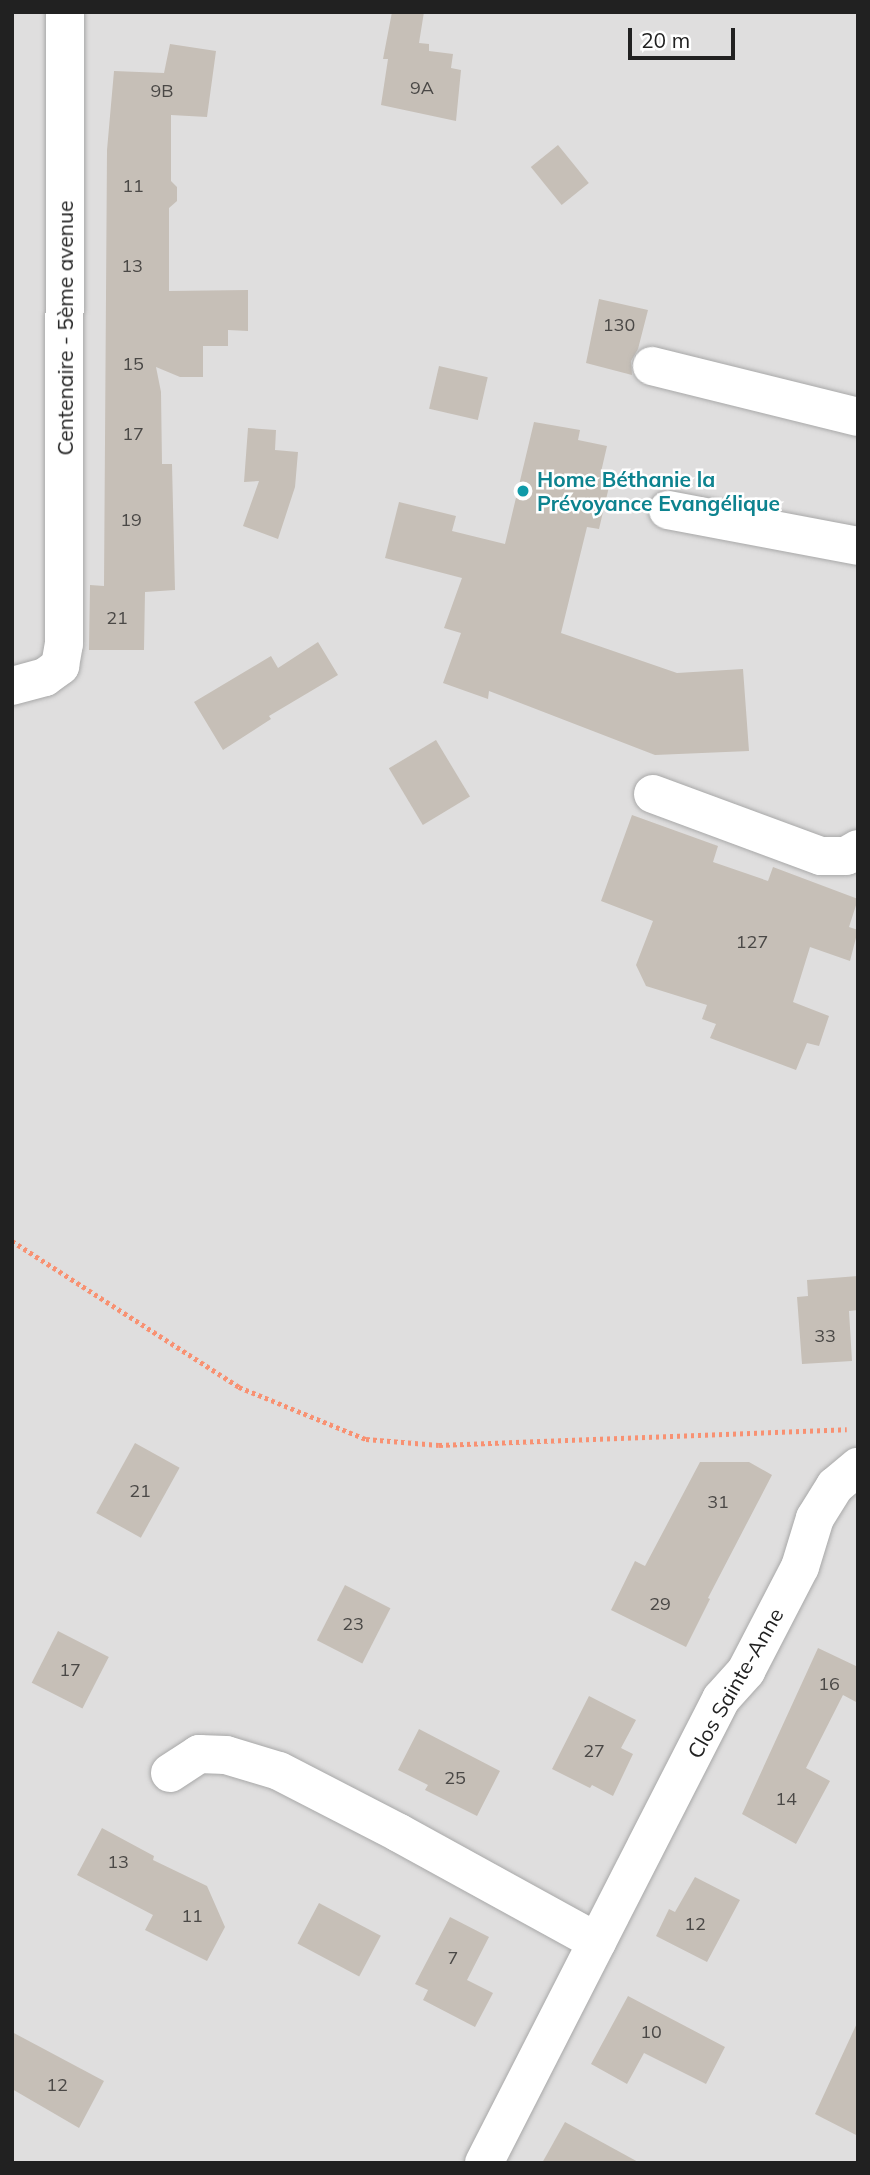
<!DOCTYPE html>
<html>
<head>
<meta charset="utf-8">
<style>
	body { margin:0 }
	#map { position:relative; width:870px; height:2175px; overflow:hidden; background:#f1efe8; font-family:Mulish,sans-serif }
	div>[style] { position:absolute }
	.residential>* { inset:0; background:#dfdede; transform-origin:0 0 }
	.building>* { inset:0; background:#c6bfb7; transform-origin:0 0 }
	.path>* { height:4.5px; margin-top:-2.25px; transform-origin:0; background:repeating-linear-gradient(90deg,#f89172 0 3.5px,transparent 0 7px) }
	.roads { filter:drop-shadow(0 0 2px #a8a8a8) drop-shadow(0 0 2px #a8a8a8) }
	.minor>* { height:38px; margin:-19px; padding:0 19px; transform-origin:19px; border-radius:19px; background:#fff }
	.dots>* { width:19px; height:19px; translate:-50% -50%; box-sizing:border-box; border:4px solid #fff; border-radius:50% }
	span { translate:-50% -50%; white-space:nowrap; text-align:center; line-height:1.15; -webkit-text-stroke:5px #fff; paint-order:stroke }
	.number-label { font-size:18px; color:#4a4846 }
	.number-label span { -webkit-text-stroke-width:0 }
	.street-label { font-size:21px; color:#212121 }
	.culture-label { font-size:21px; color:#0d838f; font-weight:700 }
	.left { translate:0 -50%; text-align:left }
	.frame { position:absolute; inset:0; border:14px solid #212121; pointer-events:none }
	.scale { position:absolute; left:628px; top:28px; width:107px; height:32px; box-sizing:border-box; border:4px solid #212121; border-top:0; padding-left:9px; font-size:21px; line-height:24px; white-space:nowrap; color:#212121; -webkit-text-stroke:5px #fff; paint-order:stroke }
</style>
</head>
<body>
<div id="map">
	<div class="residential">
		<div style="left:12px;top:12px;width:846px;height:2151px"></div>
	</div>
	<div class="building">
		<div style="clip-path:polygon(392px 12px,424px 12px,419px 43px,429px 44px,429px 51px,453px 54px,451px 68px,461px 70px,456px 121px,381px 105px,388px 59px,383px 59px)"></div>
		<div style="clip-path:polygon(170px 44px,216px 51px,207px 117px,171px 115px,171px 181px,177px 187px,177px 201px,169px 208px,169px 291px,248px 290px,248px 331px,228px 330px,228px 346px,203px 346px,203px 377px,180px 377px,156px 367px,161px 392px,162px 464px,172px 464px,175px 590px,145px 592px,144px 650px,89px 650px,90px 585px,104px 586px,107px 150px,114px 71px,164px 73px)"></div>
		<div style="left:558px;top:145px;width:49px;height:35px;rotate:51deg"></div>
		<div style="clip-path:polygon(599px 299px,648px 310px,638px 349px,631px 361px,632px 375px,586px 363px)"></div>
		<div style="left:439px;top:366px;width:50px;height:44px;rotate:13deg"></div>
		<div style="clip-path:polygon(534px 422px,580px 430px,578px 440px,607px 446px,601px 472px,612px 474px,599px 529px,587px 527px,561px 633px,677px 673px,743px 669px,749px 751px,655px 755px,489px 691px,488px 699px,443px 683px,461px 633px,444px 628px,462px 578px,385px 558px,399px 502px,456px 516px,452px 531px,505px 544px)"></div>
		<div style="clip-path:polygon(248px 428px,276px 430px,275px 450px,298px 452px,295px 487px,278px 539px,243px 526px,259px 481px,244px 482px)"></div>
		<div style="clip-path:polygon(318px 642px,338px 675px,269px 716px,271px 719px,223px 750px,194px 702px,271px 656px,278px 668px)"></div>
		<div style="left:436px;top:740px;width:66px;height:55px;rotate:59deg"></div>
		<div style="clip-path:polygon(632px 815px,718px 846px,713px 862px,768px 881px,773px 867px,858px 899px,849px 927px,858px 930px,850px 961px,810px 947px,793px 1002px,829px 1016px,819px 1046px,807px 1043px,796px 1070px,710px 1038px,716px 1024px,702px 1019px,707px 1005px,646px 986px,636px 965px,653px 921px,601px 901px)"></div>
		<div style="clip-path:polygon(858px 1276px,858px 1310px,849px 1311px,852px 1361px,802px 1364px,797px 1297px,808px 1296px,807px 1280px)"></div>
		<div style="left:135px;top:1443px;width:51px;height:80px;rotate:29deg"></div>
		<div style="clip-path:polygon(700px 1462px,749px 1462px,772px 1475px,708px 1598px,710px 1599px,686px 1647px,611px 1610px,635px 1561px,645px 1566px)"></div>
		<div style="left:345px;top:1585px;width:51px;height:62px;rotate:27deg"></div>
		<div style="left:58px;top:1631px;width:57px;height:58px;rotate:27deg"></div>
		<div style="clip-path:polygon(818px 1648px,858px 1667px,858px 1703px,843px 1695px,806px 1768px,830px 1781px,796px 1844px,742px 1814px)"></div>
		<div style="clip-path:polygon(589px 1696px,636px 1720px,621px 1748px,633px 1754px,613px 1796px,592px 1785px,590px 1788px,552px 1769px)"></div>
		<div style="clip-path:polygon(419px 1729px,500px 1771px,477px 1816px,425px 1790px,428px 1785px,398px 1770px)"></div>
		<div style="clip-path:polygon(102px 1828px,154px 1856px,153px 1860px,207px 1886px,225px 1927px,207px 1961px,145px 1930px,153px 1915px,77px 1875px)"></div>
		<div style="clip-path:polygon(695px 1877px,740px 1900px,707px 1962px,656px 1936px,669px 1909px,675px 1912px)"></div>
		<div style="left:319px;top:1903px;width:70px;height:46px;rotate:28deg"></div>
		<div style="clip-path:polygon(450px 1917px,489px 1937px,467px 1980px,493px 1993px,475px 2027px,423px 2000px,428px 1990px,415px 1984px)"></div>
		<div style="clip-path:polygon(628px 1996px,725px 2047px,706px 2084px,644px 2053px,627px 2084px,591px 2064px)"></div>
		<div style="clip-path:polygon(858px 2021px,858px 2136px,815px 2114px)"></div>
		<div style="clip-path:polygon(12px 2032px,104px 2081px,79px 2128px,12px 2089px)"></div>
		<div style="clip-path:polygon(565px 2122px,640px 2163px,542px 2163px)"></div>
	</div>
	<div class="path">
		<div style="left:12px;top:1241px;width:270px;rotate:32.7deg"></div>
		<div style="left:239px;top:1387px;width:137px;rotate:22.3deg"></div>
		<div style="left:366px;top:1439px;width:73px;rotate:4.7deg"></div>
		<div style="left:439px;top:1445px;width:408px;rotate:-2.2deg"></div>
	</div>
	<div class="roads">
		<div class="minor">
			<div style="left:652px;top:366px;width:212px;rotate:13.9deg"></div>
			<div style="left:668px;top:510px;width:193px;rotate:10.7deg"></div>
			<div style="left:12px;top:686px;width:34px;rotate:-15deg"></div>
			<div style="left:45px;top:677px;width:19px;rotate:-36deg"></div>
			<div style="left:60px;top:666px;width:22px;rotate:-80deg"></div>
			<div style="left:64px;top:644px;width:632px;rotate:-89.91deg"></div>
			<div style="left:653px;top:794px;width:179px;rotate:20.3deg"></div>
			<div style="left:821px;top:856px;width:25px"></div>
			<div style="left:846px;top:856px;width:14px;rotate:-30deg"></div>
			<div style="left:170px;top:1773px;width:35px;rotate:-33deg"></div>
			<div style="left:199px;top:1754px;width:27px;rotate:2deg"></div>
			<div style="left:226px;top:1755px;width:55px;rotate:16.8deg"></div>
			<div style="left:279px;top:1771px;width:135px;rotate:27.3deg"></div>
			<div style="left:399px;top:1833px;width:226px;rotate:28.8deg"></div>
			<div style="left:484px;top:2163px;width:521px;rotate:-62.94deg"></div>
			<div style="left:721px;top:1699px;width:38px;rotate:-48deg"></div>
			<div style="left:746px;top:1671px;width:117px;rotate:-62.6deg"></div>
			<div style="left:800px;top:1567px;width:51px;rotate:-73deg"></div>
			<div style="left:815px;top:1518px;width:38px;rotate:-58deg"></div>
			<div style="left:835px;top:1486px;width:30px;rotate:-40deg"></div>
		</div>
	</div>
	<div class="dots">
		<div style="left:523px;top:491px;background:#0f9aa8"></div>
	</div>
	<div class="number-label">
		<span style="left:422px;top:88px">9A</span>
		<span style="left:162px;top:91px">9B</span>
		<span style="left:133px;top:186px">11</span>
		<span style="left:132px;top:266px">13</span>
		<span style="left:619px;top:325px">130</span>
		<span style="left:133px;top:364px">15</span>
		<span style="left:133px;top:434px">17</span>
		<span style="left:131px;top:520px">19</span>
		<span style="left:117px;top:618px">21</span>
		<span style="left:752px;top:942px">127</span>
		<span style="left:825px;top:1336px">33</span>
		<span style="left:140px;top:1491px">21</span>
		<span style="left:718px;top:1502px">31</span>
		<span style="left:660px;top:1604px">29</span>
		<span style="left:353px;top:1624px">23</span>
		<span style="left:70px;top:1670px">17</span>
		<span style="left:829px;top:1684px">16</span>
		<span style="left:594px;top:1751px">27</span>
		<span style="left:455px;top:1778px">25</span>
		<span style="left:786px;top:1799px">14</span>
		<span style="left:118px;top:1862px">13</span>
		<span style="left:192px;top:1916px">11</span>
		<span style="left:695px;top:1924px">12</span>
		<span style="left:453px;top:1958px">7</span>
		<span style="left:651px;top:2032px">10</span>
		<span style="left:57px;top:2085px">12</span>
	</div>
	<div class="street-label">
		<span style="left:65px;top:328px;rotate:-90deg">Centenaire - 5ème avenue</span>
		<span style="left:735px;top:1683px;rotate:-60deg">Clos Sainte-Anne</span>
	</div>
	<div class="culture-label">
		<span class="left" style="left:537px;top:491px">Home Béthanie la<br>Prévoyance Evangélique</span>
	</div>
	<div class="frame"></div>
	<div class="scale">20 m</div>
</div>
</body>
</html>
